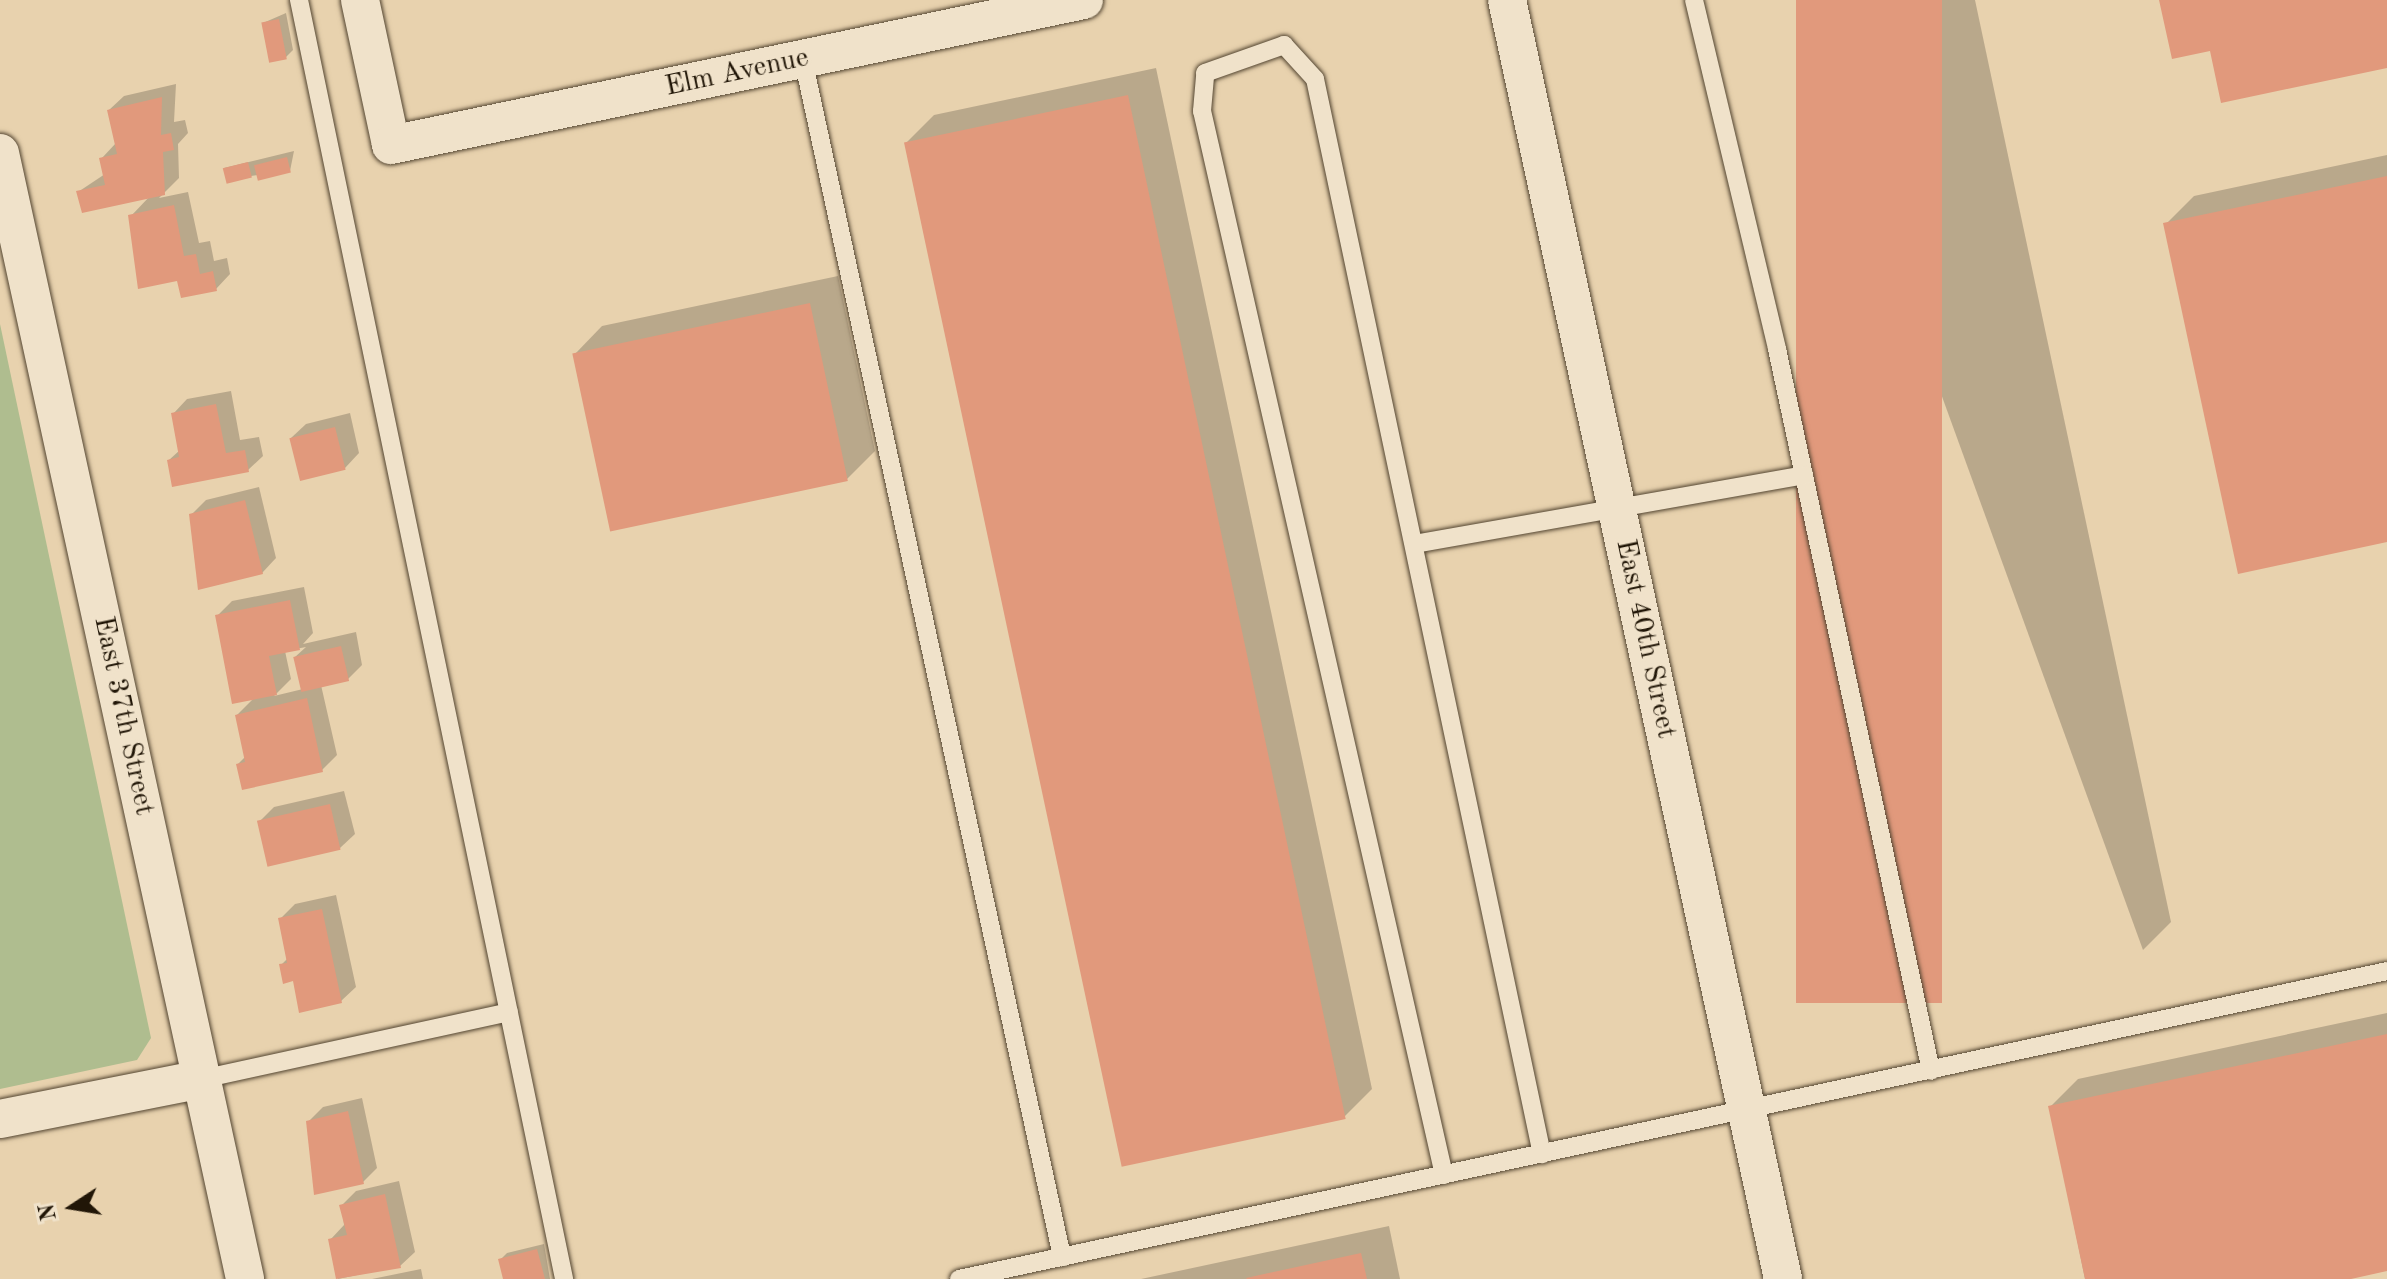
<!DOCTYPE html>
<html>
<head>
<meta charset="utf-8">
<style>
	body { margin:0 }
	#map { position:relative; width:2387px; height:1279px; overflow:hidden; background:#e8d2ae; font-family:"Old Standard TT",serif }
	div>[style] { position:absolute }
	.green>* { inset:0; background:#afbd8f }
	.shadow>* { inset:0; background:#0003 }
	.building>* { inset:0; background:#e1997c; transform-origin:0 0 }
	.roads { filter:drop-shadow(0 0 2px #534531) drop-shadow(0 0 2px #534531) }
	.lane>* { height:18px; margin:-9px; padding:0 9px; transform-origin:9px; border-radius:9px; background:#f0e2ca }
	.street>* { height:38px; margin:-19px; padding:0 19px; transform-origin:19px; border-radius:19px; background:#f0e2ca }
	span { translate:-50% -50%; white-space:nowrap; text-align:center; line-height:1.15; -webkit-text-stroke:6px #f0e2ca; paint-order:stroke }
	.street-label { font-size:28px; color:#211607 }
	.north { position:absolute; left:32px; top:1167px; width:80px; height:80px; -webkit-text-stroke:6px #f0e2ca; paint-order:stroke; rotate:258deg; font-size:22px; font-weight:700; line-height:32px; text-align:center; color:#211607 }
	.north::after { content:''; display:block; margin:auto; width:28px; height:36px; background:#211607; clip-path:polygon(50% 0,100% 100%,50% 72%,0 100%) }
</style>
</head>
<body>
<div id="map">
	<div class="green">
		<div style="clip-path:polygon(0 324px,151px 1038px,137px 1060px,0 1089px)"></div>
	</div>
	<div class="shadow">
		<div style="clip-path:polygon(1798px 0,1975px 0,2171px 922px,2143px 950px)"></div>
		<div style="clip-path:polygon(286px 13px,293px 50px,286px 57px,263px 23px)"></div>
		<div style="clip-path:polygon(1156px 68px,1372px 1089px,1344px 1117px,906px 143px,934px 115px)"></div>
		<div style="clip-path:polygon(176px 84px,174px 122px,185px 120px,188px 133px,178px 144px,179px 178px,159px 198px,188px 192px,199px 243px,210px 241px,214px 261px,227px 258px,230px 274px,216px 289px,178px 278px,131px 216px,150px 196px,78px 192px,105px 174px,101px 159px,116px 143px,109px 110px,124px 96px)"></div>
		<div style="clip-path:polygon(294px 151px,290px 171px,251px 176px,224px 168px)"></div>
		<div style="clip-path:polygon(2387px 155px,2387px 540px,2166px 224px,2194px 196px)"></div>
		<div style="clip-path:polygon(838px 276px,875px 451px,847px 479px,574px 355px,602px 326px)"></div>
		<div style="clip-path:polygon(231px 391px,240px 440px,259px 437px,263px 456px,248px 470px,169px 460px,180px 450px,173px 414px,187px 399px)"></div>
		<div style="clip-path:polygon(350px 413px,359px 453px,345px 468px,291px 438px,306px 424px)"></div>
		<div style="clip-path:polygon(259px 487px,276px 558px,262px 573px,191px 515px,206px 500px)"></div>
		<div style="clip-path:polygon(evenodd,304px 587px,313px 633px,303px 644px,356px 632px,362px 665px,348px 679px,321px 685px,337px 755px,322px 770px,238px 764px,246px 756px,237px 715px,255px 697px,217px 616px,232px 601px,304px 587px,306px 647px,295px 657px,303px 689px,274px 696px,291px 679px,285px 651px,306px 647px)"></div>
		<div style="clip-path:polygon(344px 791px,355px 834px,340px 848px,259px 822px,274px 807px)"></div>
		<div style="clip-path:polygon(336px 895px,356px 987px,341px 1001px,281px 965px,288px 958px,280px 919px,295px 904px)"></div>
		<div style="clip-path:polygon(2387px 1013px,2387px 1269px,2342px 1279px,2085px 1279px,2050px 1107px,2078px 1079px)"></div>
		<div style="clip-path:polygon(362px 1098px,377px 1168px,363px 1182px,308px 1122px,323px 1107px)"></div>
		<div style="clip-path:polygon(399px 1181px,415px 1252px,400px 1266px,338px 1279px,330px 1240px,344px 1225px,342px 1205px,356px 1191px)"></div>
		<div style="clip-path:polygon(1389px 1226px,1400px 1279px,1141px 1279px)"></div>
		<div style="clip-path:polygon(544px 1244px,550px 1279px,505px 1279px,500px 1260px,507px 1253px)"></div>
		<div style="clip-path:polygon(421px 1269px,423px 1279px,372px 1279px)"></div>
	</div>
	<div class="building">
		<div style="left:1796px;top:0;width:146px;height:1003px"></div>
		<div style="clip-path:polygon(2159px 0,2387px 0,2387px 68px,2221px 103px,2210px 51px,2172px 59px)"></div>
		<div style="left:279px;top:19px;width:41px;height:18px;rotate:79deg"></div>
		<div style="left:1128px;top:95px;width:1047px;height:229px;rotate:78deg"></div>
		<div style="clip-path:polygon(162px 97px,161px 135px,171px 133px,174px 150px,163px 152px,165px 195px,82px 213px,76px 191px,105px 185px,99px 158px,117px 154px,107px 110px)"></div>
		<div style="left:287px;top:157px;width:16px;height:34px;rotate:76deg"></div>
		<div style="left:248px;top:162px;width:16px;height:26px;rotate:76deg"></div>
		<div style="clip-path:polygon(2387px 176px,2387px 542px,2238px 574px,2163px 223px)"></div>
		<div style="clip-path:polygon(174px 205px,184px 256px,196px 254px,200px 274px,213px 271px,217px 291px,181px 298px,177px 281px,138px 289px,128px 215px)"></div>
		<div style="left:810px;top:303px;width:182px;height:243px;rotate:78deg"></div>
		<div style="clip-path:polygon(216px 404px,226px 453px,245px 450px,249px 472px,172px 487px,167px 460px,179px 457px,171px 413px)"></div>
		<div style="left:335px;top:427px;width:44px;height:47px;rotate:76deg"></div>
		<div style="clip-path:polygon(245px 500px,263px 574px,198px 590px,189px 514px)"></div>
		<div style="clip-path:polygon(290px 600px,300px 650px,269px 656px,277px 695px,232px 704px,215px 615px)"></div>
		<div style="left:341px;top:646px;width:36px;height:49px;rotate:77deg"></div>
		<div style="clip-path:polygon(307px 698px,323px 772px,242px 790px,236px 764px,245px 762px,235px 715px)"></div>
		<div style="left:330px;top:804px;width:47px;height:75px;rotate:77deg"></div>
		<div style="clip-path:polygon(322px 909px,342px 1003px,299px 1013px,293px 981px,283px 984px,279px 964px,287px 963px,278px 918px)"></div>
		<div style="clip-path:polygon(2387px 1034px,2387px 1271px,2351px 1279px,2085px 1279px,2048px 1106px)"></div>
		<div style="clip-path:polygon(348px 1111px,364px 1184px,314px 1195px,306px 1121px)"></div>
		<div style="clip-path:polygon(385px 1194px,401px 1268px,336px 1279px,328px 1239px,347px 1235px,339px 1205px)"></div>
		<div style="clip-path:polygon(537px 1249px,545px 1279px,503px 1279px,498px 1259px)"></div>
		<div style="clip-path:polygon(1361px 1253px,1367px 1279px,1247px 1279px,1246px 1278px)"></div>
	</div>
	<div class="roads">
		<div class="lane">
			<div style="left:299px;top:0;width:1306px;rotate:78.29deg"></div>
			<div style="left:1694px;top:0;width:359px;rotate:76.6deg"></div>
			<div style="left:1777px;top:349px;width:738px;rotate:77.96deg"></div>
			<div style="left:803px;top:59px;width:1226px;rotate:77.8deg"></div>
			<div style="left:1414px;top:544px;width:396px;rotate:-10deg"></div>
			<div style="left:202px;top:1079px;width:314px;rotate:-12.3deg"></div>
			<div style="left:1444px;top:1175px;width:1091px;rotate:-102.81deg"></div>
			<div style="left:1202px;top:111px;width:38px;rotate:-85deg"></div>
			<div style="left:1205px;top:73px;width:84px;rotate:-19.5deg"></div>
			<div style="left:1284px;top:45px;width:46px;rotate:47.6deg"></div>
			<div style="left:1315px;top:79px;width:1099px;rotate:78.08deg"></div>
			<div style="left:959px;top:1279px;width:1461px;rotate:-12.17deg"></div>
		</div>
		<div class="street">
			<div style="left:360px;top:0;width:148px;rotate:77.9deg"></div>
			<div style="left:391px;top:145px;width:708px;rotate:-11.82deg"></div>
			<div style="left:1507px;top:0;width:1308px;rotate:77.82deg"></div>
			<div style="left:0;top:153px;width:1152px;rotate:77.72deg"></div>
			<div style="left:0;top:1119px;width:206px;rotate:-11.2deg"></div>
		</div>
	</div>
	<div class="street-label">
		<span style="left:737px;top:73px;rotate:-12deg">Elm Avenue</span>
		<span style="left:1645px;top:639px;rotate:78deg">East 40th Street</span>
		<span style="left:123px;top:716px;rotate:78deg">East 37th Street</span>
	</div>
	<div class="north">N</div>
</div>
</body>
</html>
